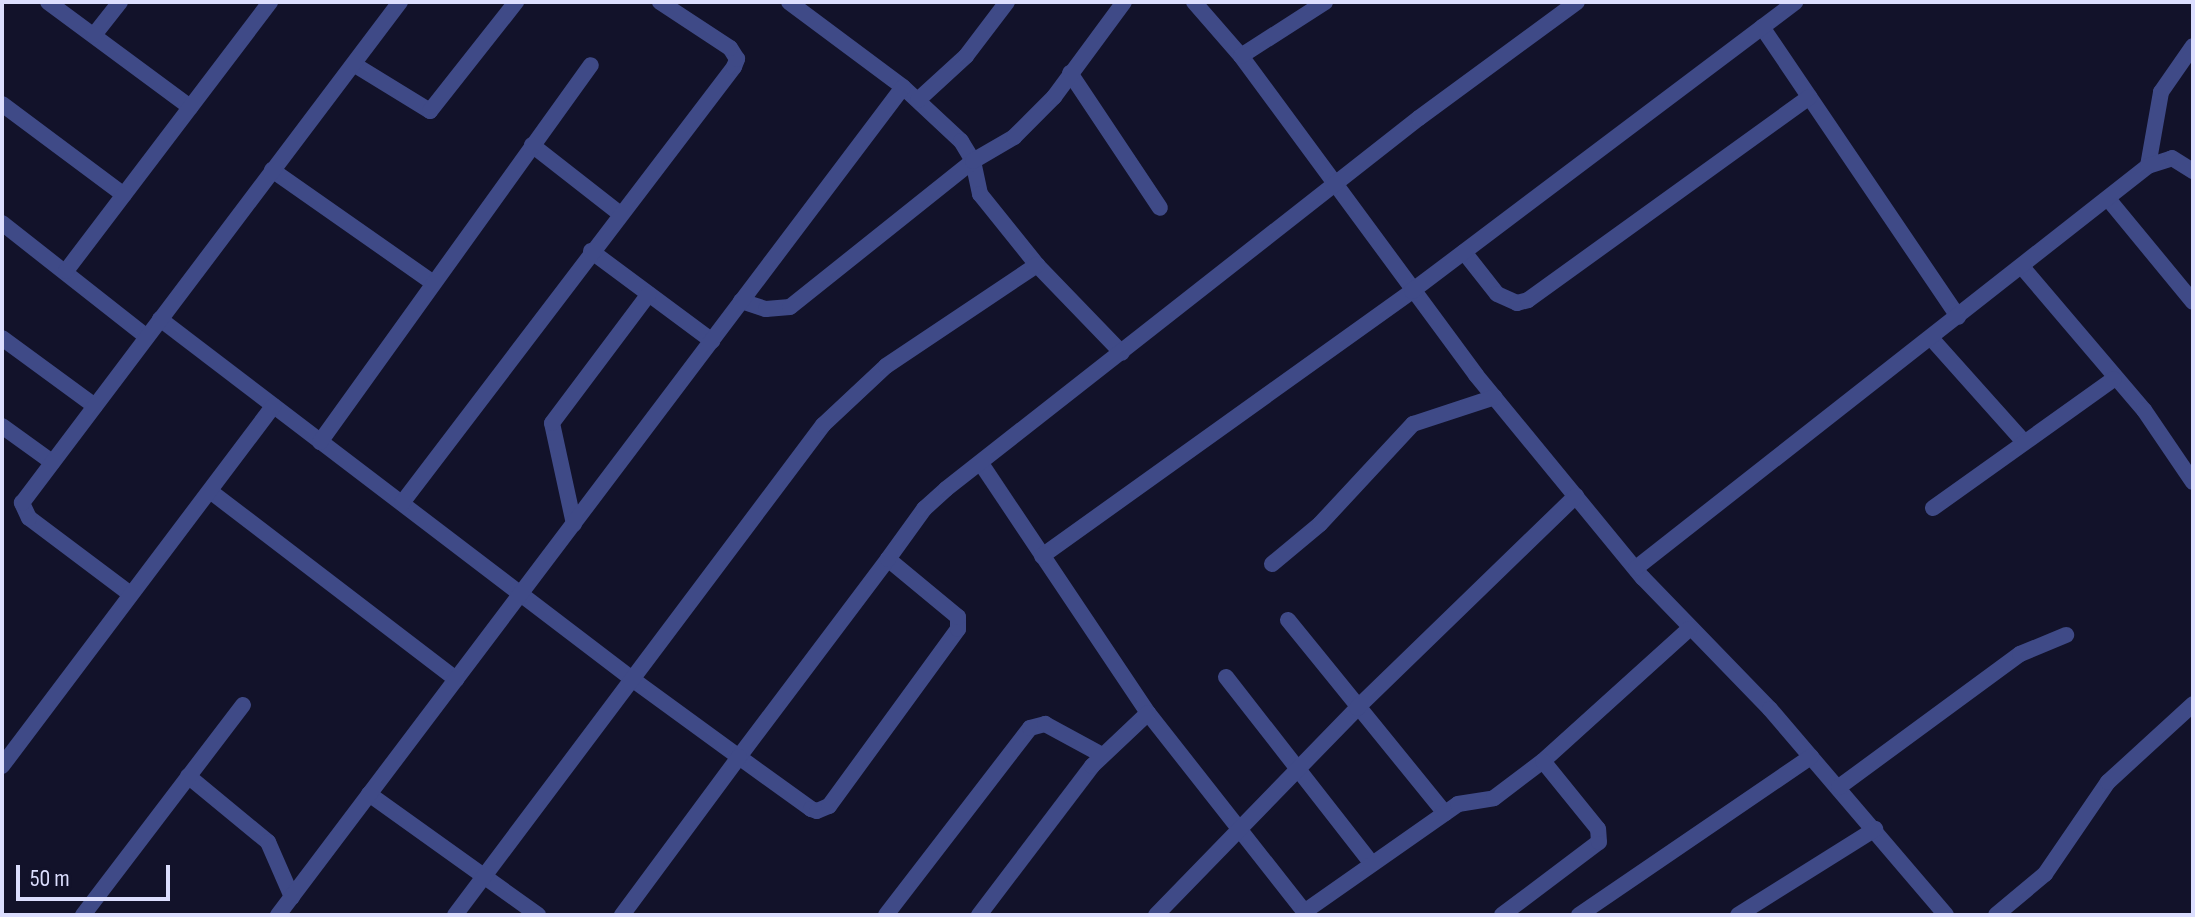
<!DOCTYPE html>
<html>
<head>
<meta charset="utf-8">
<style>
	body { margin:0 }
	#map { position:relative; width:2195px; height:917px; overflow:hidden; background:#12122a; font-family:"Sofia Sans Condensed",sans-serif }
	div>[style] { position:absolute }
	.minor>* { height:16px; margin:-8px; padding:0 8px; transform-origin:8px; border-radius:8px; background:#3f4a87 }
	span { translate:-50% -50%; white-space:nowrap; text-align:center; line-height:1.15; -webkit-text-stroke:6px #12122a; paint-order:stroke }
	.frame { position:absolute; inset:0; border:4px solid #dcdefe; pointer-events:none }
	.scale { position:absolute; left:16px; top:865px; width:154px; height:36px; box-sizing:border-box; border:4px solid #dcdefe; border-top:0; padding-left:10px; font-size:24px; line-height:28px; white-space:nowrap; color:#dcdefe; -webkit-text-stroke:6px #12122a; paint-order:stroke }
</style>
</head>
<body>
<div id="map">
	<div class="minor">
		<div style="left:48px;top:2px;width:177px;rotate:36.5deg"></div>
		<div style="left:789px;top:2px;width:142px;rotate:36.7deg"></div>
		<div style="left:903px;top:87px;width:79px;rotate:43deg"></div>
		<div style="left:961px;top:141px;width:23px;rotate:59deg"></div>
		<div style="left:973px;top:161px;width:34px;rotate:78deg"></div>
		<div style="left:980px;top:194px;width:91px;rotate:51.2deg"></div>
		<div style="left:1037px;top:265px;width:122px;rotate:46deg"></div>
		<div style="left:1194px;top:2px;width:72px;rotate:49deg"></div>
		<div style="left:1241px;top:56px;width:396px;rotate:53.6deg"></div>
		<div style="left:1476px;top:375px;width:263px;rotate:50.6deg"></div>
		<div style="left:1643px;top:578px;width:182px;rotate:45.9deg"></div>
		<div style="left:1770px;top:709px;width:271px;rotate:49.5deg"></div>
		<div style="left:1762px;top:27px;width:350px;rotate:55.9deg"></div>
		<div style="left:94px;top:35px;width:42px;rotate:-51.8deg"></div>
		<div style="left:1241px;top:56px;width:100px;rotate:-32.7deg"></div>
		<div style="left:355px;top:65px;width:88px;rotate:31.5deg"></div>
		<div style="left:430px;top:111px;width:139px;rotate:-51.7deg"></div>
		<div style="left:1070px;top:73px;width:162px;rotate:56.3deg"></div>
		<div style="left:918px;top:100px;width:65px;rotate:-42.5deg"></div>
		<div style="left:966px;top:56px;width:68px;rotate:-52.8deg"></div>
		<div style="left:2px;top:104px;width:152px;rotate:36.7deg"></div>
		<div style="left:532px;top:145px;width:110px;rotate:38deg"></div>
		<div style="left:2148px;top:166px;width:75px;rotate:-80deg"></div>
		<div style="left:2161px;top:92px;width:56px;rotate:-55.2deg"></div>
		<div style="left:272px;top:170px;width:195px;rotate:35deg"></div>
		<div style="left:2109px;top:200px;width:132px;rotate:50.5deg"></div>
		<div style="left:2px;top:223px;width:184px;rotate:38.2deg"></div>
		<div style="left:591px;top:251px;width:151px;rotate:36.6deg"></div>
		<div style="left:1464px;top:252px;width:53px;rotate:51.8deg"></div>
		<div style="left:1497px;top:294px;width:22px;rotate:24deg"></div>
		<div style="left:1517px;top:303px;width:11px;rotate:-15deg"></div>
		<div style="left:1528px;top:300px;width:347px;rotate:-35.8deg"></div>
		<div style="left:2023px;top:268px;width:187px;rotate:49.6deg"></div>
		<div style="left:2144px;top:410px;width:87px;rotate:55.8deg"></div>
		<div style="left:66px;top:271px;width:338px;rotate:-52.8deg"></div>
		<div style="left:741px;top:301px;width:26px;rotate:18deg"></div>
		<div style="left:766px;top:309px;width:24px;rotate:-5deg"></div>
		<div style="left:790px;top:307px;width:234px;rotate:-38.6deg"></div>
		<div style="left:973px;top:161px;width:48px;rotate:-30.3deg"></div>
		<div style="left:1014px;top:137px;width:57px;rotate:-45deg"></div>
		<div style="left:1054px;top:97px;width:118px;rotate:-53.6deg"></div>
		<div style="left:160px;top:319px;width:594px;rotate:37.33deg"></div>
		<div style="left:632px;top:679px;width:132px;rotate:36.1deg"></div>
		<div style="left:739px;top:757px;width:89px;rotate:35.8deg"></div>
		<div style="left:811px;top:809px;width:6px;rotate:18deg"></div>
		<div style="left:817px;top:811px;width:13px;rotate:-23deg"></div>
		<div style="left:829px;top:806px;width:219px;rotate:-53.9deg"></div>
		<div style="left:958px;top:629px;width:12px;rotate:-90deg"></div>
		<div style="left:958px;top:617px;width:91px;rotate:-140.4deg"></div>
		<div style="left:888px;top:559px;width:248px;rotate:127deg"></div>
		<div style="left:739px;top:757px;width:197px;rotate:126.5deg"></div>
		<div style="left:2px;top:338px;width:115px;rotate:36.2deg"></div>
		<div style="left:1931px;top:338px;width:138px;rotate:48.2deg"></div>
		<div style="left:2px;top:426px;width:62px;rotate:35.8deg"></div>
		<div style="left:320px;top:442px;width:464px;rotate:-54.3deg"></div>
		<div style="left:982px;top:465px;width:298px;rotate:56.2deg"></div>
		<div style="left:1148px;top:713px;width:257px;rotate:51.8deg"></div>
		<div style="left:210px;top:491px;width:310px;rotate:37.4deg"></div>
		<div style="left:402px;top:503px;width:548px;rotate:-52.71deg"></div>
		<div style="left:734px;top:67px;width:9px;rotate:-69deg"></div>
		<div style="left:737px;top:59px;width:13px;rotate:-122deg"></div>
		<div style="left:730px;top:48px;width:84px;rotate:-146.7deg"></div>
		<div style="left:1933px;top:508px;width:222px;rotate:-35.5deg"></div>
		<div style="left:574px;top:524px;width:103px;rotate:-102.3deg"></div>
		<div style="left:552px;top:423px;width:161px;rotate:-53.1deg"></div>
		<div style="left:1042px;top:556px;width:455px;rotate:-35.6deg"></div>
		<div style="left:1412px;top:291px;width:480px;rotate:-37deg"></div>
		<div style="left:888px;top:559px;width:62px;rotate:-54.2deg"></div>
		<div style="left:924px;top:509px;width:30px;rotate:-42deg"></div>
		<div style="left:946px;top:489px;width:601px;rotate:-38.11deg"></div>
		<div style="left:1419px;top:118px;width:196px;rotate:-36.3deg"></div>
		<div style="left:1272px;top:564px;width:62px;rotate:-39.8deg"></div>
		<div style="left:1320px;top:524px;width:137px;rotate:-47.1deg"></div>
		<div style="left:1413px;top:424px;width:86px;rotate:-18.2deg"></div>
		<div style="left:1636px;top:568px;width:651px;rotate:-38.14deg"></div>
		<div style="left:2148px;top:166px;width:25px;rotate:-18deg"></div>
		<div style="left:2172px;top:158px;width:25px;rotate:32deg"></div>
		<div style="left:129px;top:593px;width:125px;rotate:-143.1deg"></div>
		<div style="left:29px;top:518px;width:17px;rotate:-115deg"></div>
		<div style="left:22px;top:503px;width:628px;rotate:-52.97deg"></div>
		<div style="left:1288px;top:620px;width:249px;rotate:50.9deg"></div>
		<div style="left:1226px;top:677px;width:237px;rotate:52deg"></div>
		<div style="left:2px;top:766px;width:451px;rotate:-53deg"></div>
		<div style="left:188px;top:776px;width:104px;rotate:39.5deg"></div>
		<div style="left:268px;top:842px;width:60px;rotate:66.4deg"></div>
		<div style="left:1839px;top:787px;width:225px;rotate:-36.3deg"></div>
		<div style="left:2020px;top:654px;width:50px;rotate:-22.4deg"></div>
		<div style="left:369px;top:794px;width:208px;rotate:35.6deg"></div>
		<div style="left:1304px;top:912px;width:188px;rotate:-35deg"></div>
		<div style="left:1458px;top:804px;width:36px;rotate:-9deg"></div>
		<div style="left:1494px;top:798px;width:61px;rotate:-37.1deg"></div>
		<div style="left:1543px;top:761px;width:197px;rotate:-42.1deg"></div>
		<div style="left:83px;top:915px;width:264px;rotate:-52.7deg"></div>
		<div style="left:278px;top:915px;width:1037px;rotate:-52.95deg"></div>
		<div style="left:455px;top:915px;width:613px;rotate:-53.09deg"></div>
		<div style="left:823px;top:425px;width:86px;rotate:-43.1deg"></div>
		<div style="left:886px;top:366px;width:182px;rotate:-33.8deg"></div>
		<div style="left:886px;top:915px;width:236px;rotate:-52.4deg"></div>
		<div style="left:1030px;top:728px;width:16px;rotate:-15deg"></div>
		<div style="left:1045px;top:724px;width:65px;rotate:28.5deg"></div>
		<div style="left:979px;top:915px;width:187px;rotate:-52.8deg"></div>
		<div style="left:1092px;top:766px;width:77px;rotate:-43.4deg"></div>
		<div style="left:1156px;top:915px;width:289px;rotate:-45.8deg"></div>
		<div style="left:1357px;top:708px;width:305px;rotate:-44.1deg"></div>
		<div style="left:1502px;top:915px;width:121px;rotate:-37deg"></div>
		<div style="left:1599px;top:842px;width:13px;rotate:-94deg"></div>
		<div style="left:1598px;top:829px;width:87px;rotate:-129deg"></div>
		<div style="left:1579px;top:915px;width:281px;rotate:-34.3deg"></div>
		<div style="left:1738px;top:915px;width:162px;rotate:-32.1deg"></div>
		<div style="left:1996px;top:915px;width:64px;rotate:-39.9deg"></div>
		<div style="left:2045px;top:874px;width:112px;rotate:-55.6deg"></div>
		<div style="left:2108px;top:782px;width:115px;rotate:-42.5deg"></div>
	</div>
	<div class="frame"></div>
	<div class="scale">50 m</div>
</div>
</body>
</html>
